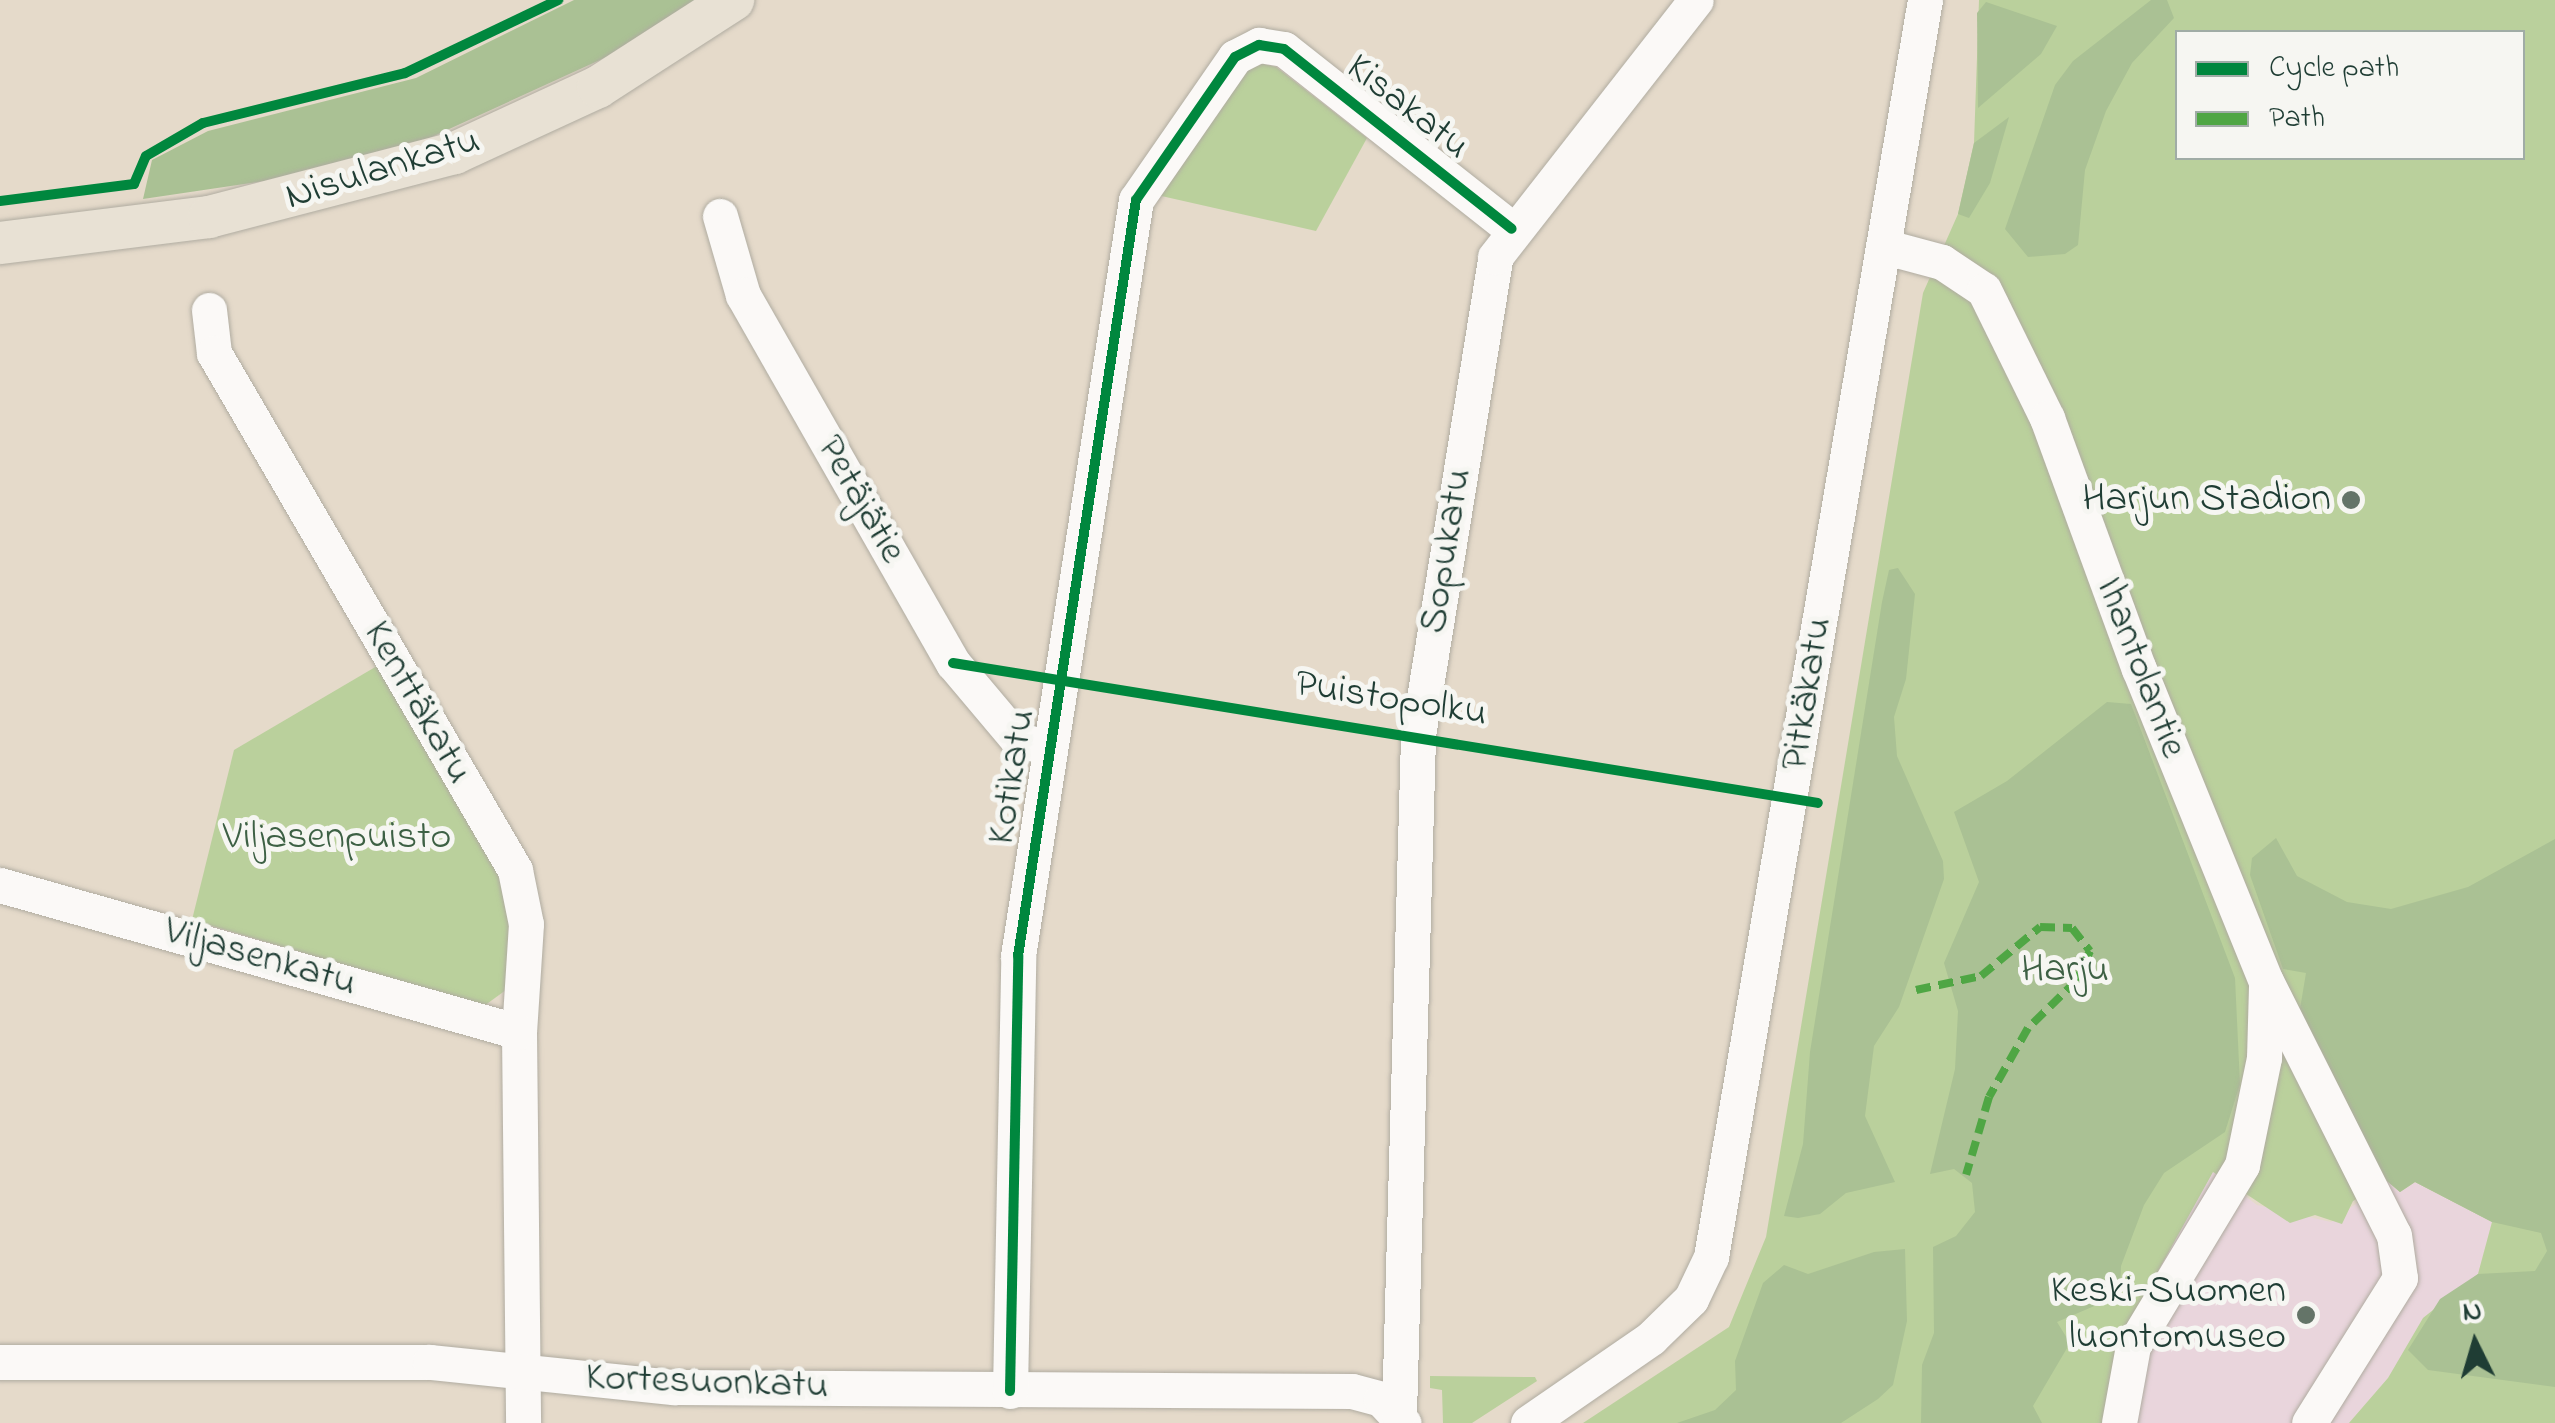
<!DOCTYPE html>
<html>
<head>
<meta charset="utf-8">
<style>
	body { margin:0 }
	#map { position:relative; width:2555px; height:1423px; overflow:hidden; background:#e5daca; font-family:"Indie Flower",sans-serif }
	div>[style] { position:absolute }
	.built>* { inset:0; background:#e9d5dc }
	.green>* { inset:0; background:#bad09c }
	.forest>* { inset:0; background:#aac194 }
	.roads { filter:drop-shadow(0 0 2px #b0aca1) drop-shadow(0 0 2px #b0aca1) }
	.minor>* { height:35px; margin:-17.5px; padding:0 17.5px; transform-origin:17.5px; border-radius:17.5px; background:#fbf9f7 }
	.major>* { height:42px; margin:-21px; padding:0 21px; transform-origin:21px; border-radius:21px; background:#e8e1d4 }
	.quiet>* { height:8px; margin-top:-4px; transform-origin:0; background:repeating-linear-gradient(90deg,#4fa644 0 15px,transparent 0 23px) }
	.cycleway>* { height:10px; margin:-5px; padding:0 5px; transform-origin:5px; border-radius:5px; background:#00873e }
	.dots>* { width:28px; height:28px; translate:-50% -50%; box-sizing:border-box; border:5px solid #f6f6f2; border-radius:50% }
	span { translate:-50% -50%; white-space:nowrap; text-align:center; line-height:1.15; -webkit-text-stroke:10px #f6f6f2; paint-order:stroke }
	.street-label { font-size:40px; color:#1f3d34 }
	.poi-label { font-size:40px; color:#1f3d34 }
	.right { translate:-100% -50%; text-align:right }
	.park-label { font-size:40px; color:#3d6044 }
	.legend { position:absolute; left:2175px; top:30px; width:350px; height:130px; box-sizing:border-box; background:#f6f6f2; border:2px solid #a0aca6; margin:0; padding:12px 18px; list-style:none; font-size:30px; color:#1f3d34 }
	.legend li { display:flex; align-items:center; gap:20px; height:50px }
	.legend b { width:50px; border:2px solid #a0aca6 }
	.north { position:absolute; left:2425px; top:1293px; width:100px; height:100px; -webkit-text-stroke:8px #f6f6f2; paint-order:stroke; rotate:355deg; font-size:28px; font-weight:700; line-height:40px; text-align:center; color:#1f3d34 }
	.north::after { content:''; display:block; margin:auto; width:35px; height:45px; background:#1f3d34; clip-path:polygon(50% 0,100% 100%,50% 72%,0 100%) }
</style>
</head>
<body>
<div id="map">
	<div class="built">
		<div style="clip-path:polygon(2213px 1171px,2257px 1205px,2331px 1222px,2387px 1181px,2400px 1192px,2415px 1182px,2492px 1222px,2478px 1274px,2424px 1318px,2388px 1378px,2349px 1423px,2103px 1423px,2116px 1347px)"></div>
	</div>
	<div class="green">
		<div style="clip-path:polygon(evenodd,1979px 0,2555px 0,2555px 1423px,2349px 1423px,2388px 1378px,2423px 1318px,2478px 1274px,2492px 1222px,2415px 1182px,2400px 1192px,2387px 1181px,2353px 1201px,2342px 1224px,2315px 1215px,2290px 1223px,2213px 1172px,2116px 1347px,2103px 1423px,1583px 1423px,1729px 1327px,1766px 1237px,1923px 293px,1958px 214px,1974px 143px,1979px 0,2178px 32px,2522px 32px,2522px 158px,2178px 158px,2178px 32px)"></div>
		<div style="clip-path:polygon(1263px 64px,1276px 67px,1367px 138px,1316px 231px,1157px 195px,1247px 69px)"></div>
		<div style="clip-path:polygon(377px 666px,502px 877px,512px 926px,510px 987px,484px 1006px,192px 920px,234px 750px)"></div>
		<div style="clip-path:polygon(1430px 1376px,1535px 1377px,1537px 1381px,1472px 1423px,1443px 1423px,1442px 1390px,1430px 1388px)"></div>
	</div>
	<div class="forest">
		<div style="clip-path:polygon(574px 0,698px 0,613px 54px,401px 151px,285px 178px,143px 199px,152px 160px,208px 131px,416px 78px)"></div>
		<div style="clip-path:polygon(2151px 0,2167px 0,2174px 18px,2132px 63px,2106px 111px,2085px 170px,2078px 245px,2065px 254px,2028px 257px,2005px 229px,2055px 85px,2073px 61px)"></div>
		<div style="clip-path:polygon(1986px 2px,2057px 26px,2041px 54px,1978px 108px,1977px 13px)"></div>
		<div style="clip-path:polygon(2009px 117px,1990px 183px,1969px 218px,1958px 214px,1974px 143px)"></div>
		<div style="clip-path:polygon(1898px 568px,1915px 594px,1906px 679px,1894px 717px,1897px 756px,1943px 861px,1944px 879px,1899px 1007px,1874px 1046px,1865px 1116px,1895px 1182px,1846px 1193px,1820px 1214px,1798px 1218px,1784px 1216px,1803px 1144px,1810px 1052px,1882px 602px,1889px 570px)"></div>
		<div style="clip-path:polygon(2107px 702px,2131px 704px,2235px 978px,2240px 1084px,2225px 1132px,2164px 1173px,2144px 1205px,2121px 1266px,2120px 1295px,2057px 1322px,2070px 1343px,2033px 1406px,2042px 1423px,1921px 1423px,1922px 1365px,1934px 1333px,1933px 1247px,1956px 1236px,1975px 1212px,1972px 1183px,1954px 1169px,1930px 1174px,1955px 1069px,1958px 1011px,1944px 963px,1979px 882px,1954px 812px,2007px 781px)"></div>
		<div style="clip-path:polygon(2276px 838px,2297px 876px,2347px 902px,2391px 909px,2468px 887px,2555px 839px,2555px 1387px,2428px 1370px,2408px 1350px,2440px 1299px,2478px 1274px,2535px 1271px,2547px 1251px,2541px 1233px,2492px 1222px,2415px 1182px,2400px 1192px,2387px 1181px,2300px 1009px,2306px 973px,2283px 969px,2250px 875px,2252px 858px)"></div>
		<div style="clip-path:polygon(1905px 1249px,1907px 1321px,1893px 1385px,1878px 1399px,1841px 1423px,1677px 1423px,1715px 1410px,1736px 1390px,1735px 1361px,1763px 1283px,1784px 1265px,1808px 1274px,1874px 1252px)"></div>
	</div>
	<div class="roads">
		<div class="minor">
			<div style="left:720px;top:216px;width:82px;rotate:73.8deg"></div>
			<div style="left:743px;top:295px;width:424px;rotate:60.3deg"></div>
			<div style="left:953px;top:663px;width:99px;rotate:49.9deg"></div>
			<div style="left:1017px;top:739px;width:29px;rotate:16deg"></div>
			<div style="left:1886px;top:247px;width:58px;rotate:15deg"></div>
			<div style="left:1942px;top:262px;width:50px;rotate:33.7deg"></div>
			<div style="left:1984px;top:290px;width:143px;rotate:63.8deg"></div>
			<div style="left:2047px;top:418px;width:267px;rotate:69.9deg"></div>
			<div style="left:2139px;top:669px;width:337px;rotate:67.9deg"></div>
			<div style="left:2266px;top:981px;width:284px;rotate:63.3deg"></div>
			<div style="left:2394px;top:1235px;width:43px;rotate:82.1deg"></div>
			<div style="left:2400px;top:1278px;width:171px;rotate:122.1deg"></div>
			<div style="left:209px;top:310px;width:43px;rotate:83.4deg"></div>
			<div style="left:214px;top:353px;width:598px;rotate:59.79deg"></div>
			<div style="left:515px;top:870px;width:55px;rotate:78.5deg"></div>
			<div style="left:526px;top:924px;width:108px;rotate:93.7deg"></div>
			<div style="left:519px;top:1032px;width:391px;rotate:89.4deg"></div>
			<div style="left:0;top:885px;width:539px;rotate:15.81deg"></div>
			<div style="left:0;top:1362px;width:430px"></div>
			<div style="left:430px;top:1362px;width:245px;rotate:5.9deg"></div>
			<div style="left:674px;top:1387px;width:678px;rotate:0.34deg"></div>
			<div style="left:1352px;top:1391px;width:30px;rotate:15deg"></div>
			<div style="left:1381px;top:1399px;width:33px;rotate:47deg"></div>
			<div style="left:1010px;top:1391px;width:435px;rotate:-88.9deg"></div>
			<div style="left:1018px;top:956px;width:765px;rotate:-81.13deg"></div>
			<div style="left:1136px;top:200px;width:174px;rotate:-55.3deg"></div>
			<div style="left:1235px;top:57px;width:27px;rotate:-27deg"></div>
			<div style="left:1259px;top:45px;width:25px;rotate:9deg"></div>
			<div style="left:1284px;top:49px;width:290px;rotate:38.3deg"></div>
			<div style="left:1399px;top:1413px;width:678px;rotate:-88.39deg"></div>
			<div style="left:1418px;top:735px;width:484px;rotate:-80.8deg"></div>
			<div style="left:1495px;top:257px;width:326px;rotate:-52deg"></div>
			<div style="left:1528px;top:1423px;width:150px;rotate:-34.6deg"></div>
			<div style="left:1651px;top:1338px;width:56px;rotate:-44.3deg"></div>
			<div style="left:1691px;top:1299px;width:47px;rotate:-64.5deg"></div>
			<div style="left:1711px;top:1257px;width:1275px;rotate:-80.34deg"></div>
			<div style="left:2119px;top:1423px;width:78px;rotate:-79.7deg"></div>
			<div style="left:2133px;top:1346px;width:211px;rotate:-58.9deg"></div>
			<div style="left:2242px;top:1165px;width:109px;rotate:-78.4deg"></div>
			<div style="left:2264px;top:1058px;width:71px;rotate:-88.4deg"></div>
		</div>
		<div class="major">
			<div style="left:0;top:243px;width:211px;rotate:-7.1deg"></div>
			<div style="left:209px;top:217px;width:254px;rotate:-14.6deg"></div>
			<div style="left:455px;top:153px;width:157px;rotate:-24.8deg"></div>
			<div style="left:598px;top:87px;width:161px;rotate:-32.8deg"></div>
		</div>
	</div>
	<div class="quiet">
		<div style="left:1916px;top:990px;width:66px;rotate:-12.2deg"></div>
		<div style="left:1981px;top:976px;width:77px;rotate:-39.7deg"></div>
		<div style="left:2040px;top:927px;width:32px;rotate:2deg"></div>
		<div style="left:2072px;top:928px;width:29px;rotate:52deg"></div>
		<div style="left:2090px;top:951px;width:32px;rotate:114deg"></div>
		<div style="left:2077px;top:980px;width:69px;rotate:135.6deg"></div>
		<div style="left:2028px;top:1028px;width:79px;rotate:119.5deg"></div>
		<div style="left:1989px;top:1097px;width:81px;rotate:106.4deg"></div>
	</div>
	<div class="cycleway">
		<div style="left:0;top:201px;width:135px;rotate:-7.2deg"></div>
		<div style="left:134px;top:184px;width:30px;rotate:-67deg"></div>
		<div style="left:146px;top:156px;width:66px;rotate:-30.1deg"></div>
		<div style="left:203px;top:123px;width:208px;rotate:-13.9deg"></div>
		<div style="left:405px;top:73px;width:170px;rotate:-25.5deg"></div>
		<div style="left:953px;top:663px;width:876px;rotate:9.19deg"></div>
		<div style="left:1010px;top:1391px;width:435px;rotate:-88.9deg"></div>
		<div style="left:1018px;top:956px;width:765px;rotate:-81.13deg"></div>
		<div style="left:1136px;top:200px;width:174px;rotate:-55.3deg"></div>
		<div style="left:1235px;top:57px;width:27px;rotate:-27deg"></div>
		<div style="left:1259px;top:45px;width:25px;rotate:9deg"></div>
		<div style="left:1284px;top:49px;width:290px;rotate:38.3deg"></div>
	</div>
	<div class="dots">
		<div style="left:2351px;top:500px;background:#647468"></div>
		<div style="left:2306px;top:1315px;background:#647468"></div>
	</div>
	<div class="street-label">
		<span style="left:1407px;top:108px;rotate:38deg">Kisakatu</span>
		<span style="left:383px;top:170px;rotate:-17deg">Nisulankatu</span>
		<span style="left:860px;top:500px;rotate:60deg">Petäjätie</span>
		<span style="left:1447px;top:551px;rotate:-81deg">Sopukatu</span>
		<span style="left:2140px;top:668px;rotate:69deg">Ihantolantie</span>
		<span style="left:1808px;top:694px;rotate:-81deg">Pitkäkatu</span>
		<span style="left:1391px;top:700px;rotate:9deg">Puistopolku</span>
		<span style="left:417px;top:703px;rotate:60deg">Kenttäkatu</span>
		<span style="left:1013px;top:777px;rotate:-81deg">Kotikatu</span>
		<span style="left:260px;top:958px;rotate:16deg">Viljasenkatu</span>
		<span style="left:707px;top:1383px;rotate:2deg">Kortesuonkatu</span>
	</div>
	<div class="poi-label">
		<span class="right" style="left:2331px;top:500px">Harjun Stadion</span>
		<span class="right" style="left:2286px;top:1315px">Keski-Suomen<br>luontomuseo</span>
	</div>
	<div class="park-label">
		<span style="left:337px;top:838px">Viljasenpuisto</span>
		<span style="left:2065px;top:971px">Harju</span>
	</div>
	<ul class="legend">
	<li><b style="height:12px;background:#00873e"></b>Cycle path</li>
	<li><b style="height:12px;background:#4fa644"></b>Path</li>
	</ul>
	<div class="north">N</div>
</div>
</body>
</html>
